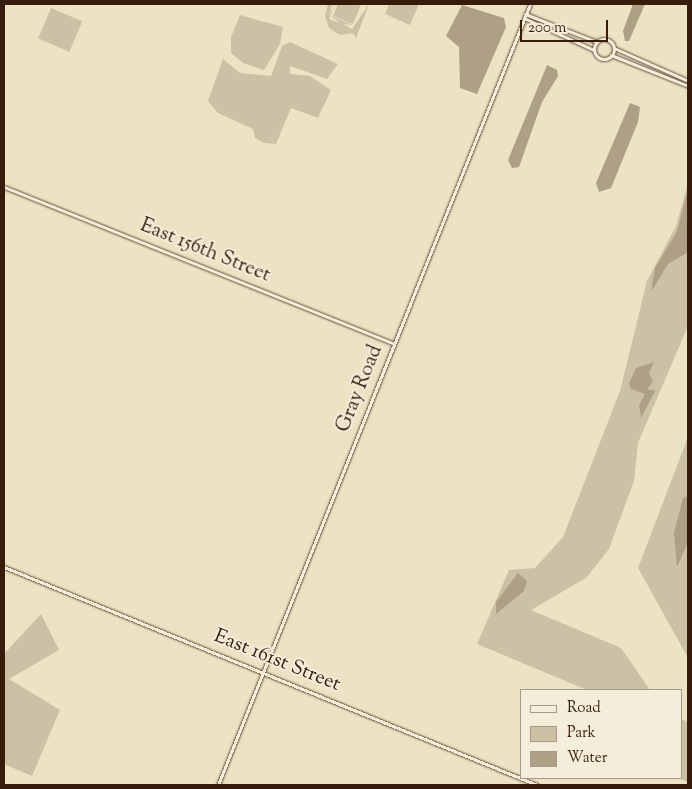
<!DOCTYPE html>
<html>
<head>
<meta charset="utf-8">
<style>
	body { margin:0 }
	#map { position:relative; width:692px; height:789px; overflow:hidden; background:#ece3c4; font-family:"Sorts Mill Goudy",serif }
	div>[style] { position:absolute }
	.green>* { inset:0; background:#cdc1a5; transform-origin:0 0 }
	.water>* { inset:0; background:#aea085 }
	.roads { filter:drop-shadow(0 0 1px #644e39) drop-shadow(0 0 1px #644e39) }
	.minor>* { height:3px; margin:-1.5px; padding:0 1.5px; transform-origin:1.5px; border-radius:1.5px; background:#f3edd9 }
	.minor>.ring { margin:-1.5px; padding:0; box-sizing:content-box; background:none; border:3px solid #f3edd9; border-radius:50% }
	span { translate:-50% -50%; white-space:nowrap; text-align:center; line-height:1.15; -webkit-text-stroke:4px #f3edd9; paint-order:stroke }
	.street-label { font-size:20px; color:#361d0b }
	.frame { position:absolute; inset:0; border:5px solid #361d0b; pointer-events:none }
	.legend { position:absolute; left:520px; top:689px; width:162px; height:90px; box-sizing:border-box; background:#f3edd9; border:1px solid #a79a87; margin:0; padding:6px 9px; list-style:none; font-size:15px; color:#361d0b }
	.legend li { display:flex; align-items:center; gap:10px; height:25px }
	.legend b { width:25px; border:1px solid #a79a87 }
	.scale { position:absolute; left:520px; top:20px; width:88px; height:22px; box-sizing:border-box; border:2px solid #361d0b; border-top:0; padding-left:6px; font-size:15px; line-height:18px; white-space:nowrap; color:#361d0b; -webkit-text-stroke:4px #f3edd9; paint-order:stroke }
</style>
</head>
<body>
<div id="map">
	<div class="green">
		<div style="clip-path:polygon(328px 4px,332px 4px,329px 16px,335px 4px,329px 19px,340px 23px,331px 16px,353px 25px,342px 24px,352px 29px,369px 4px,356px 38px,353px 33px,340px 35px,329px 28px,325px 16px)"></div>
		<div style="clip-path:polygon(338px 4px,361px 4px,353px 24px,333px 16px)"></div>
		<div style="clip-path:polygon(389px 4px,419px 4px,410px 25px,385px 14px)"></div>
		<div style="left:51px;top:8px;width:34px;height:33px;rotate:23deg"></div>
		<div style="clip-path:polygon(240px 15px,283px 27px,280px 44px,264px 70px,243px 63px,231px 53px,231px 37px)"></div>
		<div style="clip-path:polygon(290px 42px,338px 64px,327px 79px,290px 66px,290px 74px,310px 76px,331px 90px,318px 118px,291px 108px,276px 144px,264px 143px,255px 138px,253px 129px,218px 113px,208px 101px,223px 59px,240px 73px,271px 76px,282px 46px)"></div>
		<div style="clip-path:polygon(688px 183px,688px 326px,638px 443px,634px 481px,609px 549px,586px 578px,531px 610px,621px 648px,650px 690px,587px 690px,477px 644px,509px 570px,535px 568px,563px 537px,620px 391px,647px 281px,676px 226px)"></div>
		<div style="clip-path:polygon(688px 437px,688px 658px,638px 568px)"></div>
		<div style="clip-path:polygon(41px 614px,59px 650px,9px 679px,60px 710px,32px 776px,4px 764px,4px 654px)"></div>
		<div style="clip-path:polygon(681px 718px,688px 723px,688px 782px,678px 778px)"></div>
	</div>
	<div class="water">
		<div style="clip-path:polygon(633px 4px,645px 4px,629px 41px,625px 41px,623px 31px)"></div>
		<div style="clip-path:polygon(462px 5px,504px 18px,506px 27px,477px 94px,460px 88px,459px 47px,446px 36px)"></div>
		<div style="clip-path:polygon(547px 65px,557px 70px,558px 76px,542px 102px,519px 167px,512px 168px,508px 160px)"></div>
		<div style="clip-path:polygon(630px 103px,640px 107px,638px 122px,611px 188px,599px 192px,596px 183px)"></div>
		<div style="clip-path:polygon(688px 189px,688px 252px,668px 264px,651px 292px,655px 268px,677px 231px)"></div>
		<div style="clip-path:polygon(654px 362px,649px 373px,653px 382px,647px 389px,655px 391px,641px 418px,639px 405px,645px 394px,631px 389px,629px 383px,636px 368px)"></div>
		<div style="clip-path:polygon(688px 496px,688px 542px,677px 567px,674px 533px,683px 498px)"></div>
		<div style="clip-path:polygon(518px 573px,527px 581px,524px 591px,496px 614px,496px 602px)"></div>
	</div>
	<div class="roads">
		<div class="minor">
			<div style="left:525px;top:14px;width:77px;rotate:21.3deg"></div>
			<div style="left:524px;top:18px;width:77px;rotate:24.6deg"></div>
			<div class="ring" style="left:594px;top:39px;width:17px;height:17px"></div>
			<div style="left:614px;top:48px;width:81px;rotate:24deg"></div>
			<div style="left:611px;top:55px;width:83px;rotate:21.9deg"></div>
			<div style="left:4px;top:187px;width:420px;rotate:21.9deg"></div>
			<div style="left:4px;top:567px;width:576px;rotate:22.24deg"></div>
			<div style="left:218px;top:785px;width:841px;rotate:-68.22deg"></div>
		</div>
	</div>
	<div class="street-label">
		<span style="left:205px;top:251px;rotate:22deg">East 156th Street</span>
		<span style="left:360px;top:389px;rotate:-68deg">Gray Road</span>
		<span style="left:277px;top:661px;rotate:22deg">East 161st Street</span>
	</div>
	<div class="frame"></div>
	<ul class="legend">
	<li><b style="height:6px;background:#f3edd9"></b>Road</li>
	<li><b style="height:14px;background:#cdc1a5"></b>Park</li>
	<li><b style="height:14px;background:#aea085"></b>Water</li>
	</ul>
	<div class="scale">200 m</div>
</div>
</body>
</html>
